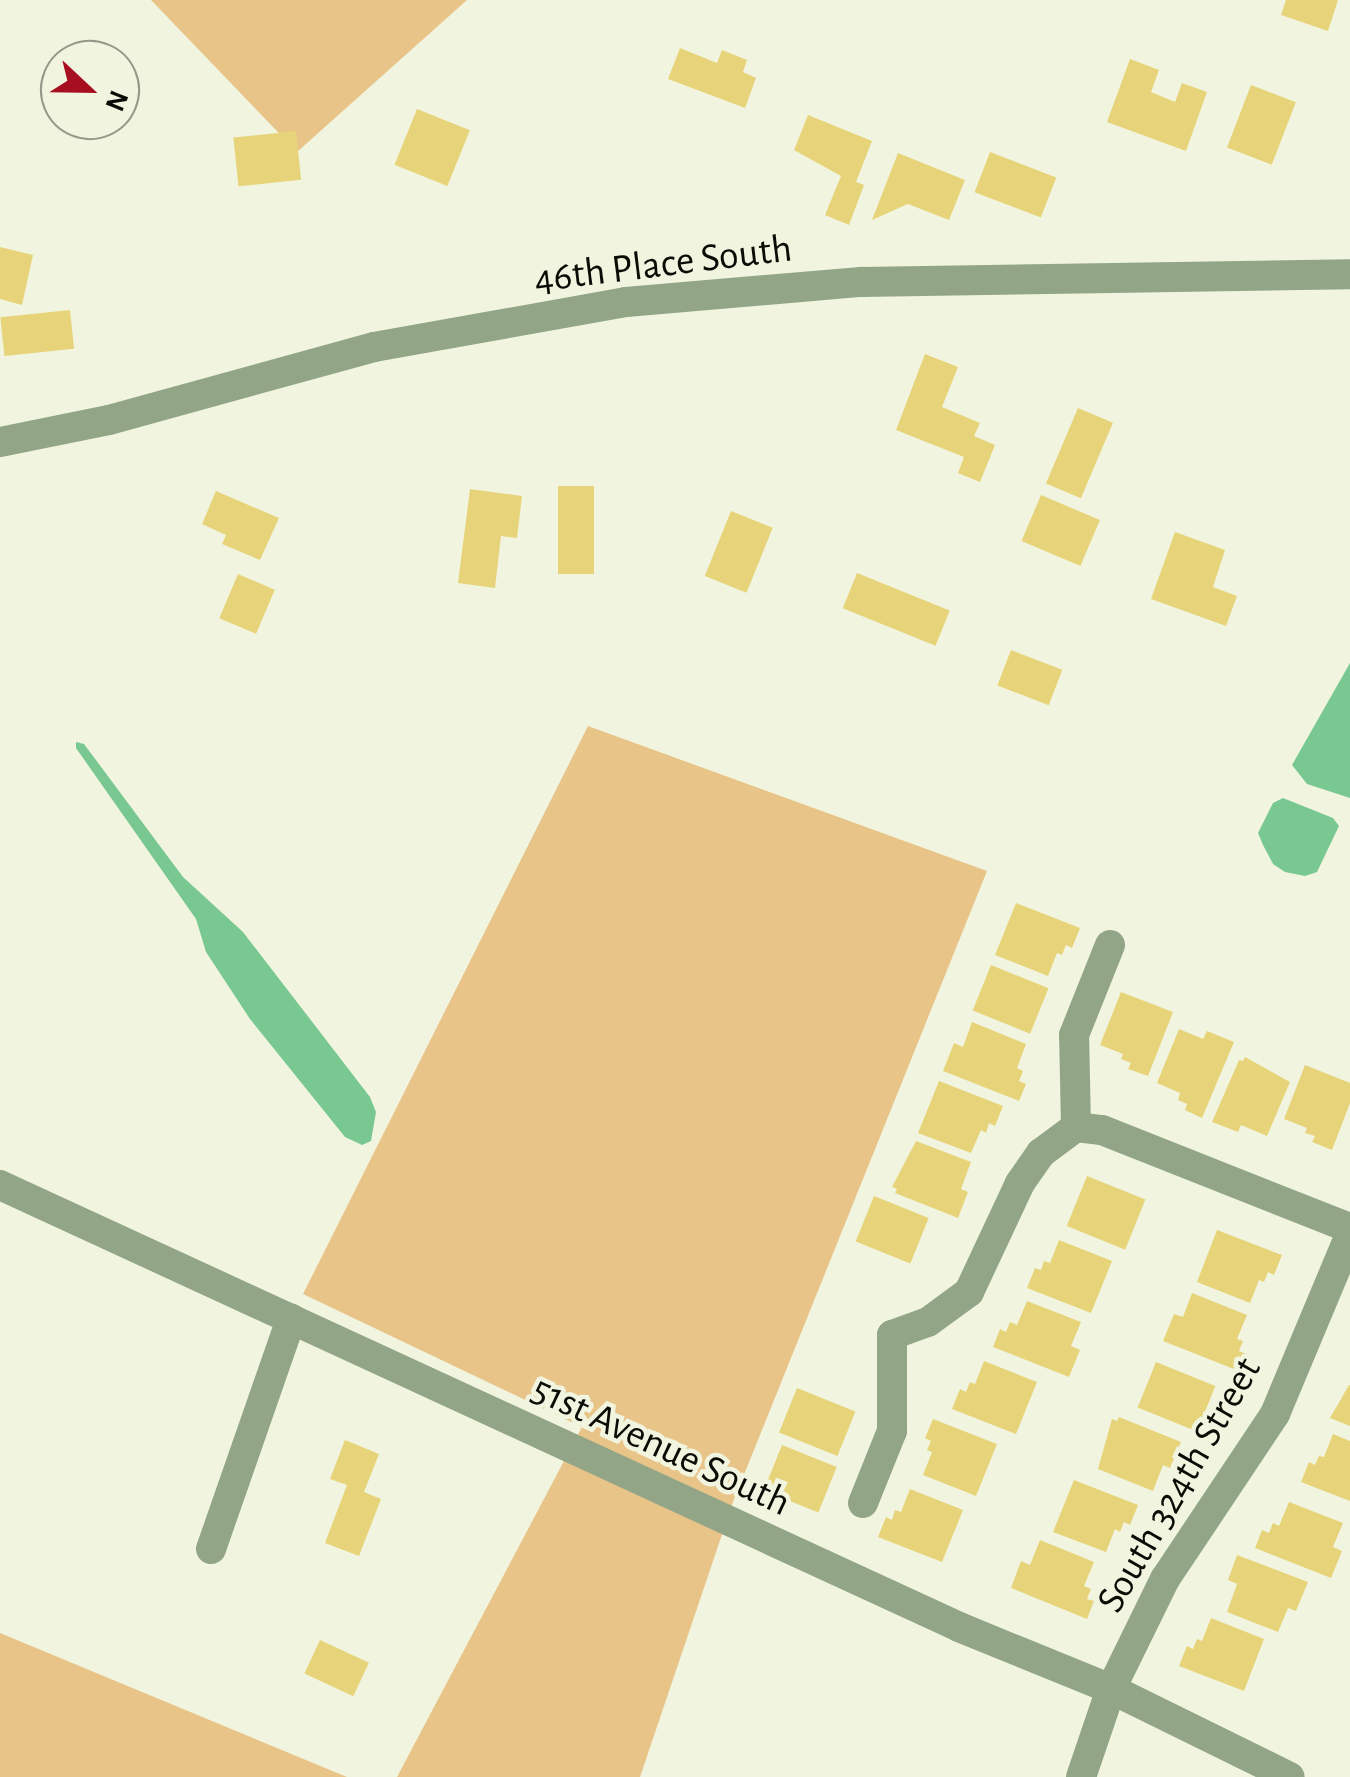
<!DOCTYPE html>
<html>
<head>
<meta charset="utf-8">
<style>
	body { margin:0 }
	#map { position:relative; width:1350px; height:1777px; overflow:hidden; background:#f1f5df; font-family:"Alegreya Sans",sans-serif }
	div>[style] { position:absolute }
	.green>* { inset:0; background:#e8c489 }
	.water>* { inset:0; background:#79c891 }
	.building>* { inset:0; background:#e7d47a; transform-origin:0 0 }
	.minor>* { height:30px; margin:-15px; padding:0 15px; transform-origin:15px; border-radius:15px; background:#92a687 }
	span { translate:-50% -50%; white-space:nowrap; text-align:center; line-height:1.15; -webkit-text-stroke:9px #f1f5df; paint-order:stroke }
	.street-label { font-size:40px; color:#0b0c06 }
	.north { position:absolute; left:40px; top:40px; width:100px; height:100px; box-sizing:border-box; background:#f1f5df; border:2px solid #959888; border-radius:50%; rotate:112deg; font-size:28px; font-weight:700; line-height:40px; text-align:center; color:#0b0c06 }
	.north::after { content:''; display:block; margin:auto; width:35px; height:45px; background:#a70f21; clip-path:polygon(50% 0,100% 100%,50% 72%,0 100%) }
</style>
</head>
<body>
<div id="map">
	<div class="green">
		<div style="clip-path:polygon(151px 0,467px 0,297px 152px)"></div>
		<div style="clip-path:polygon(588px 726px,987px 871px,733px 1502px,640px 1777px,397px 1777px,582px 1427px,303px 1294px)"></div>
		<div style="clip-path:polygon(0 1633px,347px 1777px,0 1777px)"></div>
	</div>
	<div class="water">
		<div style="clip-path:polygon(1350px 663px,1350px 798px,1307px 784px,1292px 765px)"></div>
		<div style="clip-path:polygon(76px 742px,84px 744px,183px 877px,243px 932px,370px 1097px,376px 1112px,371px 1141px,362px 1145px,345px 1137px,250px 1019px,206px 952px,196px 919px,76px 748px)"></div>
		<div style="clip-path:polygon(1283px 798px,1333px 818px,1339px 826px,1317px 872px,1305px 876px,1285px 872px,1273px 864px,1263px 845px,1258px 833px,1273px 803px)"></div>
	</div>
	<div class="building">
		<div style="clip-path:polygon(1286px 0,1338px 0,1328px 31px,1281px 15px)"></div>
		<div style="clip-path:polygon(680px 48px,717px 63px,722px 50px,747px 60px,743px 72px,756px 78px,745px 108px,668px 79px)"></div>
		<div style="clip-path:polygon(1130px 59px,1159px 70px,1151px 92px,1175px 102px,1182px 83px,1207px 92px,1186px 151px,1107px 122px)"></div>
		<div style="left:1251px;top:85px;width:48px;height:67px;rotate:21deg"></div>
		<div style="left:417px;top:109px;width:57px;height:60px;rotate:22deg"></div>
		<div style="clip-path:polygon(808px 115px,872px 141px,856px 182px,864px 185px,849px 225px,825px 215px,841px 176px,794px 150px)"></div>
		<div style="left:296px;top:131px;width:49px;height:63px;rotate:84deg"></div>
		<div style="left:990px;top:152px;width:71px;height:43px;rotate:21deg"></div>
		<div style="clip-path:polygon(898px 153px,965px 180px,949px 220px,908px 204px,872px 220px)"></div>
		<div style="clip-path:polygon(0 247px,33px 255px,22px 305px,0 299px)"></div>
		<div style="left:70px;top:310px;width:39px;height:70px;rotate:84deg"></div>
		<div style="clip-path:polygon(925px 354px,958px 367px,942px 407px,980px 423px,974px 436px,995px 445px,980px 482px,958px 473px,964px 457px,896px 430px)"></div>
		<div style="left:1078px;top:408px;width:38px;height:82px;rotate:23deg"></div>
		<div style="left:558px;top:486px;width:36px;height:88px"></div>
		<div style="clip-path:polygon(470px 489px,522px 496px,517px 538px,501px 536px,495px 588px,458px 583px)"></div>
		<div style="clip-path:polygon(216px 491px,279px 518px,260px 560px,222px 544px,226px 535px,202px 524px)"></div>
		<div style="left:1041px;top:495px;width:64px;height:50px;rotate:23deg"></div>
		<div style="left:731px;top:511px;width:45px;height:70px;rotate:22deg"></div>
		<div style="clip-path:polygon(1175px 532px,1225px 550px,1213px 587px,1237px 596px,1226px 626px,1151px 599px)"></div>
		<div style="left:857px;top:573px;width:100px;height:38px;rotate:22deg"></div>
		<div style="left:238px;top:574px;width:40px;height:48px;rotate:23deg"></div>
		<div style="left:1011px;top:650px;width:55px;height:38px;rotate:21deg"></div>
		<div style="clip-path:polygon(1016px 903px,1080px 928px,1072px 948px,1066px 945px,1062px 955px,1057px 953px,1048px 976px,995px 955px)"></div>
		<div style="left:991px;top:965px;width:62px;height:49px;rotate:22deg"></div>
		<div style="clip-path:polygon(1121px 992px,1173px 1012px,1148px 1076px,1128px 1069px,1131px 1063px,1121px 1059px,1123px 1054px,1100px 1045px)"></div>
		<div style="clip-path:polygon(972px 1022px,1026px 1044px,1017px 1068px,1023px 1071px,1019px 1081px,1026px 1084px,1019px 1101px,943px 1071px,954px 1043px,963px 1047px)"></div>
		<div style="clip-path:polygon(1179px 1029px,1203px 1039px,1207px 1031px,1234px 1042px,1202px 1118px,1185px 1110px,1187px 1104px,1178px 1100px,1180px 1093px,1157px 1083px)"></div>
		<div style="clip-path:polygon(1245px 1057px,1290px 1082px,1267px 1136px,1241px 1125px,1238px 1132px,1212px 1122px,1239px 1060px,1243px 1061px)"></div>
		<div style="clip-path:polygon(1305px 1065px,1350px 1083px,1350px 1103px,1332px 1150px,1312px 1142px,1315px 1136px,1305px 1133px,1307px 1128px,1284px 1119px)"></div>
		<div style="clip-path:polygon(939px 1081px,1003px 1106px,995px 1126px,989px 1123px,986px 1133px,981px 1130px,971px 1153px,918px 1133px)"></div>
		<div style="clip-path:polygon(916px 1141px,971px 1162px,961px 1189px,968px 1192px,958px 1218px,895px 1193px,897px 1189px,892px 1187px)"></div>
		<div style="left:1087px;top:1176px;width:63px;height:54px;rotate:22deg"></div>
		<div style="left:874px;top:1196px;width:59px;height:49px;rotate:22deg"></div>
		<div style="clip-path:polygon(1217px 1230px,1282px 1255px,1274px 1275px,1268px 1272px,1264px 1282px,1259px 1280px,1250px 1303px,1197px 1282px)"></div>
		<div style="clip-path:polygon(1059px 1240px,1112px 1261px,1091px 1313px,1027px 1288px,1035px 1268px,1041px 1270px,1044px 1261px,1050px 1263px)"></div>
		<div style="clip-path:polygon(1192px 1293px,1247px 1315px,1237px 1339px,1243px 1341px,1239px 1351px,1246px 1354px,1239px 1371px,1163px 1341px,1174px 1314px,1183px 1317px)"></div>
		<div style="clip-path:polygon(1027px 1301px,1081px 1322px,1071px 1346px,1080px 1350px,1069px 1377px,993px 1347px,1000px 1329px,1006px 1332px,1010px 1322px,1017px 1325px)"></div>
		<div style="clip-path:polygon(984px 1361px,1037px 1382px,1016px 1434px,952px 1409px,960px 1389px,966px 1392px,970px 1382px,975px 1384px)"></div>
		<div style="left:1156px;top:1362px;width:64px;height:49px;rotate:22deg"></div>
		<div style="clip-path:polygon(1349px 1385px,1350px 1385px,1350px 1426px,1330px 1418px)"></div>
		<div style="left:797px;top:1388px;width:63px;height:48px;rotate:22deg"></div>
		<div style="clip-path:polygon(1119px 1417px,1181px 1442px,1170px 1468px,1163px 1465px,1153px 1491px,1098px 1469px,1112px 1419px,1117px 1421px)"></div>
		<div style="clip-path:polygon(933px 1419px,997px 1444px,976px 1496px,923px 1475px,932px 1452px,927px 1450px,931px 1441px,925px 1438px)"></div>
		<div style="clip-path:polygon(1333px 1434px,1350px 1441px,1350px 1501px,1301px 1482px,1309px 1462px,1315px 1465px,1319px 1456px,1324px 1457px)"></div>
		<div style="clip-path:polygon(345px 1440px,379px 1454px,364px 1492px,381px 1499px,359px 1556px,325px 1543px,347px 1485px,330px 1479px)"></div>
		<div style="left:782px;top:1445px;width:59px;height:49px;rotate:22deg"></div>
		<div style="clip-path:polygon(1074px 1480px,1138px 1505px,1130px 1525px,1124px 1522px,1120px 1532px,1115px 1529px,1106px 1552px,1053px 1532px)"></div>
		<div style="clip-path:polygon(910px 1489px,963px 1510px,942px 1562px,878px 1537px,886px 1517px,892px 1520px,895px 1510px,901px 1512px)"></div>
		<div style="clip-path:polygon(1289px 1502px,1343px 1523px,1333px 1547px,1342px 1551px,1331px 1578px,1255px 1548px,1262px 1530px,1269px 1533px,1273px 1523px,1279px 1526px)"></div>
		<div style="clip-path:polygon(1040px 1540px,1094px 1562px,1084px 1586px,1091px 1589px,1087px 1599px,1094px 1601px,1087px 1619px,1011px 1588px,1021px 1561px,1030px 1565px)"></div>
		<div style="clip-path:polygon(1237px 1555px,1308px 1582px,1296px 1611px,1288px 1608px,1278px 1632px,1227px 1612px,1237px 1584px,1228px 1580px)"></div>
		<div style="clip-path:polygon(1211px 1618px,1264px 1639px,1244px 1691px,1179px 1666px,1187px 1646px,1193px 1649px,1197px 1639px,1202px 1641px)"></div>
		<div style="left:320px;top:1640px;width:54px;height:37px;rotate:25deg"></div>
	</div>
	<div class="minor">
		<div style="left:0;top:442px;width:111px;rotate:-11.4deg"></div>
		<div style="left:109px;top:420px;width:275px;rotate:-15.4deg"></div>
		<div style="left:374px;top:347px;width:256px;rotate:-10.1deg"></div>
		<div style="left:626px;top:302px;width:236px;rotate:-4.9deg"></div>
		<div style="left:861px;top:282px;width:489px;rotate:-0.9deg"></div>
		<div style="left:1076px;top:1127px;width:26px;rotate:7deg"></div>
		<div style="left:1102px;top:1130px;width:267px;rotate:21.6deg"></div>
		<div style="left:1076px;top:1127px;width:92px;rotate:-91.2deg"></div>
		<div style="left:1074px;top:1035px;width:97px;rotate:-68.2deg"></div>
		<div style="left:0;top:1185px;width:1056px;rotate:24.74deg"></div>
		<div style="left:959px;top:1627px;width:164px;rotate:22.2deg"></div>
		<div style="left:1111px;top:1689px;width:199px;rotate:26.2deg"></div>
		<div style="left:863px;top:1503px;width:78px;rotate:-68.1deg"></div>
		<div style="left:892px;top:1431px;width:96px;rotate:-90deg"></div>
		<div style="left:892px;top:1335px;width:38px;rotate:-20deg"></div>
		<div style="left:928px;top:1322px;width:51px;rotate:-36.2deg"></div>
		<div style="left:969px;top:1292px;width:120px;rotate:-64.9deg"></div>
		<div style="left:1020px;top:1183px;width:37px;rotate:-55deg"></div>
		<div style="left:1041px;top:1153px;width:44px;rotate:-36.6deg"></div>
		<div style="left:211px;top:1549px;width:244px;rotate:-70.8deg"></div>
		<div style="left:1081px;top:1777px;width:93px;rotate:-71.2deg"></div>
		<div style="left:1111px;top:1689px;width:123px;rotate:-63.9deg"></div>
		<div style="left:1165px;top:1579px;width:198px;rotate:-56.3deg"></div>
		<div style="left:1275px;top:1414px;width:194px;rotate:-67.3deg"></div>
	</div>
	<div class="street-label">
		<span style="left:663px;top:264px;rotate:-7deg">46th Place South</span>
		<span style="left:661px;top:1446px;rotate:25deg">51st Avenue South</span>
		<span style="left:1179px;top:1485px;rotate:-60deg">South 324th Street</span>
	</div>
	<div class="north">N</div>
</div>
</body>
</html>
